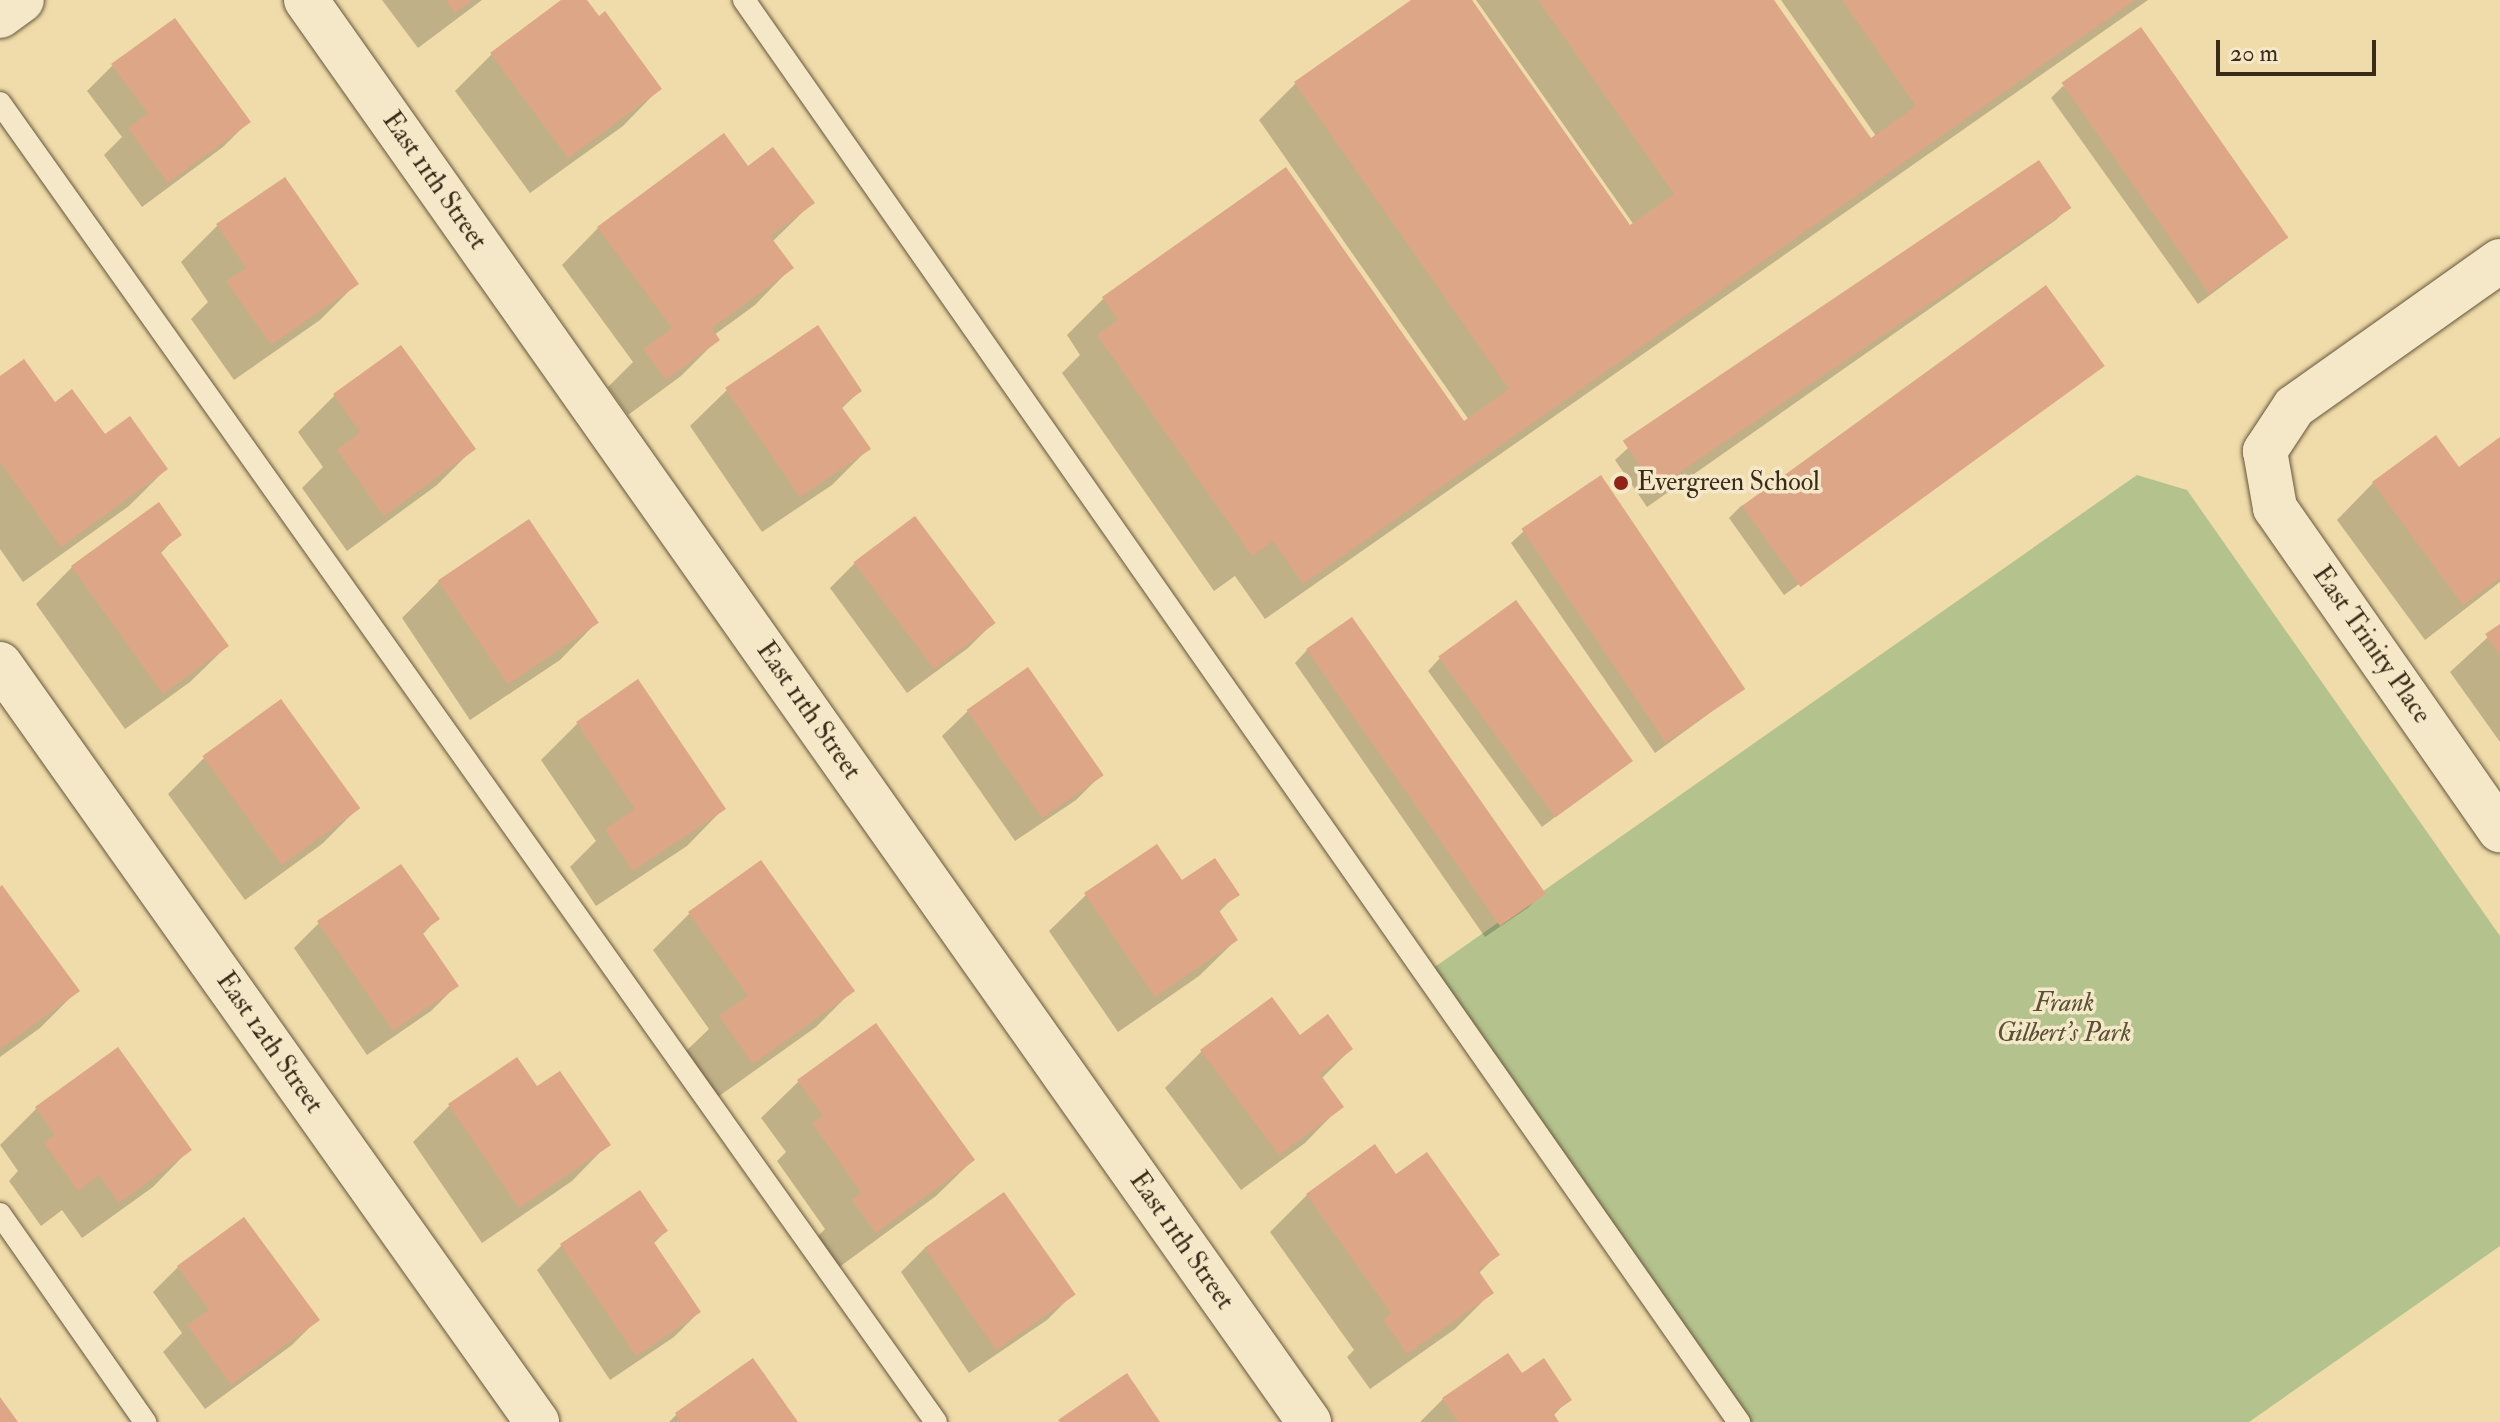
<!DOCTYPE html>
<html>
<head>
<meta charset="utf-8">
<style>
	body { margin:0 }
	#map { position:relative; width:2500px; height:1422px; overflow:hidden; background:#f0dcaa; font-family:"IM FELL Double Pica",serif }
	div>[style] { position:absolute }
	.green>* { inset:0; background:#b4c28d }
	.shadow>* { inset:0; background:#0003 }
	.building>* { inset:0; background:#dda686; transform-origin:0 0 }
	.roads { filter:drop-shadow(0 0 2px #67573c) drop-shadow(0 0 2px #67573c) }
	.service>* { height:22px; margin:-11px; padding:0 11px; transform-origin:11px; border-radius:11px; background:#f5e8c8 }
	.minor>* { height:44px; margin:-22px; padding:0 22px; transform-origin:22px; border-radius:22px; background:#f5e8c8 }
	.dots>* { width:22px; height:22px; translate:-50% -50%; box-sizing:border-box; border:4px solid #f5e8c8; border-radius:50% }
	span { translate:-50% -50%; white-space:nowrap; text-align:center; line-height:1.15; -webkit-text-stroke:7px #f5e8c8; paint-order:stroke }
	.street-label { font-size:26px; color:#392b18 }
	.poi-label { font-size:26px; color:#392b18 }
	.left { translate:0 -50%; text-align:left }
	.park-label { font-size:26px; color:#585135; font-style:italic }
	.scale { position:absolute; left:2216px; top:40px; width:160px; height:36px; box-sizing:border-box; border:4px solid #392b18; border-top:0; padding-left:10px; font-size:24px; line-height:28px; white-space:nowrap; color:#392b18; -webkit-text-stroke:6px #f5e8c8; paint-order:stroke }
</style>
</head>
<body>
<div id="map">
	<div class="green">
		<div style="clip-path:polygon(2137px 475px,2187px 490px,2500px 936px,2500px 1246px,2249px 1422px,1733px 1422px,1419px 978px)"></div>
	</div>
	<div class="shadow">
		<div style="clip-path:polygon(382px 0,482px 0,418px 48px)"></div>
		<div style="clip-path:polygon(565px 0,584px 0,659px 89px,623px 126px,530px 193px,455px 91px,492px 54px)"></div>
		<div style="clip-path:polygon(1414px 0,1470px 0,1630px 228px,1634px 225px,1476px 0,1771px 0,1870px 140px,1876px 136px,1781px 0,2148px 0,1265px 619px,1235px 576px,1214px 591px,1062px 373px,1080px 355px,1067px 335px,1103px 299px,1463px 424px,1469px 420px,1259px 120px,1296px 83px)"></div>
		<div style="clip-path:polygon(112px 66px,248px 122px,223px 147px,142px 207px,104px 155px,122px 137px,87px 91px)"></div>
		<div style="clip-path:polygon(2063px 86px,2288px 237px,2198px 304px,2051px 98px)"></div>
		<div style="clip-path:polygon(747px 168px,812px 203px,772px 242px,791px 268px,755px 305px,714px 335px,717px 340px,681px 376px,628px 415px,608px 387px,633px 362px,562px 265px,598px 228px)"></div>
		<div style="clip-path:polygon(2068px 208px,2056px 220px,1647px 507px,1615px 460px,1628px 448px)"></div>
		<div style="clip-path:polygon(218px 225px,356px 284px,320px 320px,234px 380px,191px 319px,208px 302px,181px 262px)"></div>
		<div style="clip-path:polygon(400px 348px,474px 448px,437px 485px,347px 551px,302px 488px,323px 467px,298px 432px,334px 396px)"></div>
		<div style="clip-path:polygon(2101px 366px,1784px 595px,1729px 518px,1741px 506px)"></div>
		<div style="clip-path:polygon(0 379px,55px 405px,166px 469px,129px 506px,23px 582px,0 549px)"></div>
		<div style="clip-path:polygon(727px 390px,860px 391px,841px 409px,868px 449px,832px 485px,762px 532px,690px 426px)"></div>
		<div style="clip-path:polygon(2500px 440px,2500px 582px,2425px 640px,2337px 520px,2373px 483px,2459px 469px)"></div>
		<div style="clip-path:polygon(528px 521px,596px 623px,560px 660px,470px 720px,402px 618px,438px 582px)"></div>
		<div style="clip-path:polygon(1524px 531px,1744px 688px,1655px 753px,1511px 543px)"></div>
		<div style="clip-path:polygon(179px 534px,160px 554px,227px 646px,190px 682px,125px 729px,36px 604px,72px 567px)"></div>
		<div style="clip-path:polygon(855px 563px,993px 623px,968px 648px,907px 693px,830px 588px)"></div>
		<div style="clip-path:polygon(2500px 626px,2500px 742px,2450px 672px)"></div>
		<div style="clip-path:polygon(1307px 650px,1541px 894px,1529px 907px,1485px 937px,1295px 663px)"></div>
		<div style="clip-path:polygon(1440px 658px,1630px 760px,1542px 827px,1428px 671px)"></div>
		<div style="clip-path:polygon(281px 702px,358px 808px,322px 844px,245px 900px,168px 794px,204px 758px)"></div>
		<div style="clip-path:polygon(968px 711px,1101px 775px,1076px 800px,1015px 841px,942px 736px)"></div>
		<div style="clip-path:polygon(577px 724px,723px 809px,687px 846px,596px 906px,570px 867px,596px 841px,541px 760px)"></div>
		<div style="clip-path:polygon(761px 863px,852px 991px,816px 1027px,715px 1099px,683px 1054px,709px 1029px,653px 950px,689px 914px)"></div>
		<div style="clip-path:polygon(1182px 883px,1237px 894px,1218px 913px,1236px 940px,1199px 976px,1118px 1032px,1049px 931px,1086px 895px)"></div>
		<div style="clip-path:polygon(0 889px,77px 991px,40px 1028px,0 1057px)"></div>
		<div style="clip-path:polygon(437px 919px,422px 935px,456px 986px,431px 1011px,367px 1055px,294px 948px,319px 923px)"></div>
		<div style="clip-path:polygon(876px 1025px,973px 1160px,936px 1196px,838px 1268px,816px 1238px,825px 1229px,777px 1161px,786px 1152px,761px 1118px,798px 1082px)"></div>
		<div style="clip-path:polygon(1299px 1037px,1351px 1049px,1321px 1079px,1341px 1106px,1305px 1143px,1241px 1190px,1165px 1088px,1202px 1051px)"></div>
		<div style="clip-path:polygon(537px 1089px,608px 1144px,572px 1181px,482px 1243px,413px 1142px,450px 1105px)"></div>
		<div style="clip-path:polygon(37px 1108px,189px 1150px,153px 1187px,82px 1238px,62px 1210px,41px 1226px,9px 1181px,18px 1171px,0 1145px)"></div>
		<div style="clip-path:polygon(1395px 1177px,1498px 1254px,1478px 1274px,1491px 1293px,1455px 1329px,1370px 1389px,1347px 1357px,1354px 1350px,1270px 1232px,1307px 1195px)"></div>
		<div style="clip-path:polygon(666px 1231px,653px 1244px,699px 1312px,674px 1337px,610px 1380px,537px 1270px,562px 1245px)"></div>
		<div style="clip-path:polygon(926px 1247px,1072px 1295px,1047px 1320px,969px 1373px,901px 1272px)"></div>
		<div style="clip-path:polygon(178px 1267px,317px 1320px,292px 1345px,205px 1409px,163px 1352px,182px 1333px,153px 1292px)"></div>
		<div style="clip-path:polygon(1522px 1376px,1569px 1399px,1553px 1416px,1557px 1422px,1420px 1422px,1443px 1399px)"></div>
		<div style="clip-path:polygon(676px 1415px,796px 1422px,669px 1422px)"></div>
	</div>
	<div class="building">
		<div style="clip-path:polygon(446px 0,473px 0,455px 13px)"></div>
		<div style="clip-path:polygon(561px 0,587px 0,599px 16px,605px 11px,662px 89px,568px 158px,490px 53px)"></div>
		<div style="clip-path:polygon(1411px 0,1472px 0,1630px 225px,1674px 194px,1538px 0,1774px 0,1871px 138px,1916px 106px,1842px 0,2135px 0,1303px 584px,1273px 541px,1252px 556px,1097px 335px,1118px 320px,1102px 297px,1286px 167px,1464px 421px,1509px 389px,1294px 82px)"></div>
		<div style="clip-path:polygon(175px 18px,251px 122px,168px 183px,128px 128px,148px 113px,111px 64px)"></div>
		<div style="left:2141px;top:27px;width:257px;height:97px;rotate:55deg"></div>
		<div style="clip-path:polygon(724px 133px,748px 166px,773px 147px,815px 203px,770px 236px,794px 268px,712px 328px,720px 340px,666px 380px,643px 349px,672px 328px,597px 227px)"></div>
		<div style="left:2039px;top:160px;width:58px;height:502px;rotate:56deg"></div>
		<div style="clip-path:polygon(285px 177px,359px 284px,271px 345px,226px 281px,246px 268px,216px 224px)"></div>
		<div style="left:2046px;top:285px;width:100px;height:376px;rotate:54deg"></div>
		<div style="clip-path:polygon(818px 325px,862px 391px,841px 406px,871px 449px,800px 497px,725px 388px)"></div>
		<div style="clip-path:polygon(401px 345px,476px 449px,384px 516px,337px 450px,360px 432px,333px 394px)"></div>
		<div style="clip-path:polygon(24px 359px,55px 402px,72px 389px,105px 434px,130px 416px,168px 469px,61px 547px,0 462px,0 376px)"></div>
		<div style="clip-path:polygon(2436px 435px,2459px 467px,2500px 437px,2500px 578px,2463px 605px,2372px 482px)"></div>
		<div style="left:1601px;top:475px;width:258px;height:96px;rotate:56deg"></div>
		<div style="clip-path:polygon(159px 502px,182px 535px,160px 551px,229px 646px,163px 694px,71px 566px)"></div>
		<div style="left:915px;top:516px;width:134px;height:77px;rotate:53deg"></div>
		<div style="left:529px;top:519px;width:125px;height:110px;rotate:56deg"></div>
		<div style="left:1516px;top:600px;width:199px;height:96px;rotate:54deg"></div>
		<div style="left:1352px;top:617px;width:338px;height:56px;rotate:55deg"></div>
		<div style="clip-path:polygon(2500px 624px,2500px 655px,2485px 634px)"></div>
		<div style="left:1028px;top:667px;width:132px;height:75px;rotate:55deg"></div>
		<div style="clip-path:polygon(638px 679px,726px 809px,633px 871px,605px 829px,635px 809px,576px 722px)"></div>
		<div style="left:281px;top:699px;width:135px;height:97px;rotate:54deg"></div>
		<div style="clip-path:polygon(1157px 844px,1182px 880px,1215px 858px,1240px 895px,1218px 909px,1238px 940px,1155px 997px,1084px 893px)"></div>
		<div style="clip-path:polygon(761px 860px,855px 991px,753px 1064px,719px 1016px,748px 996px,688px 912px)"></div>
		<div style="clip-path:polygon(401px 864px,440px 919px,422px 932px,459px 986px,393px 1031px,317px 921px)"></div>
		<div style="clip-path:polygon(2px 885px,80px 991px,0 1049px,0 887px)"></div>
		<div style="clip-path:polygon(1272px 997px,1300px 1035px,1328px 1014px,1353px 1049px,1320px 1074px,1344px 1107px,1279px 1155px,1200px 1050px)"></div>
		<div style="clip-path:polygon(876px 1023px,975px 1160px,876px 1233px,852px 1200px,861px 1192px,812px 1123px,823px 1116px,797px 1080px)"></div>
		<div style="clip-path:polygon(118px 1047px,192px 1150px,119px 1203px,99px 1175px,78px 1191px,44px 1143px,55px 1135px,35px 1107px)"></div>
		<div style="clip-path:polygon(517px 1057px,537px 1086px,560px 1071px,611px 1145px,519px 1208px,448px 1104px)"></div>
		<div style="clip-path:polygon(1375px 1144px,1396px 1174px,1427px 1152px,1500px 1255px,1478px 1270px,1494px 1293px,1407px 1354px,1383px 1319px,1391px 1313px,1306px 1194px)"></div>
		<div style="clip-path:polygon(640px 1190px,668px 1231px,653px 1241px,701px 1312px,636px 1356px,560px 1244px)"></div>
		<div style="left:1004px;top:1192px;width:125px;height:97px;rotate:55deg"></div>
		<div style="clip-path:polygon(244px 1217px,320px 1320px,231px 1385px,187px 1325px,209px 1310px,177px 1266px)"></div>
		<div style="clip-path:polygon(1508px 1353px,1522px 1373px,1544px 1358px,1572px 1400px,1553px 1413px,1559px 1422px,1458px 1422px,1442px 1398px)"></div>
		<div style="clip-path:polygon(753px 1358px,798px 1422px,681px 1422px,675px 1413px)"></div>
		<div style="clip-path:polygon(1127px 1373px,1160px 1422px,1060px 1422px,1058px 1420px)"></div>
		<div style="clip-path:polygon(0 1397px,18px 1422px,0 1422px)"></div>
	</div>
	<div class="roads">
		<div class="service">
			<div style="left:744px;top:0;width:1736px;rotate:55.02deg"></div>
			<div style="left:0;top:103px;width:1617px;rotate:54.64deg"></div>
			<div style="left:0;top:1214px;width:254px;rotate:55.1deg"></div>
		</div>
		<div class="minor">
			<div style="left:306px;top:0;width:1740px;rotate:54.8deg"></div>
			<div style="left:0;top:16px;width:27px;rotate:-36deg"></div>
			<div style="left:2500px;top:261px;width:252px;rotate:144.7deg"></div>
			<div style="left:2294px;top:407px;width:53px;rotate:123.4deg"></div>
			<div style="left:2265px;top:451px;width:58px;rotate:80deg"></div>
			<div style="left:2275px;top:508px;width:393px;rotate:55.1deg"></div>
			<div style="left:0;top:664px;width:929px;rotate:54.68deg"></div>
		</div>
	</div>
	<div class="dots">
		<div style="left:1621px;top:483px;background:#8f2418"></div>
	</div>
	<div class="street-label">
		<span style="left:434px;top:181px;rotate:55deg">East 11th Street</span>
		<span style="left:2371px;top:645px;rotate:55deg">East Trinity Place</span>
		<span style="left:808px;top:711px;rotate:55deg">East 11th Street</span>
		<span style="left:269px;top:1043px;rotate:55deg">East 12th Street</span>
		<span style="left:1181px;top:1241px;rotate:55deg">East 11th Street</span>
	</div>
	<div class="poi-label">
		<span class="left" style="left:1637px;top:483px">Evergreen School</span>
	</div>
	<div class="park-label">
		<span style="left:2064px;top:1019px">Frank<br>Gilbert's Park</span>
	</div>
	<div class="scale">20 m</div>
</div>
</body>
</html>
